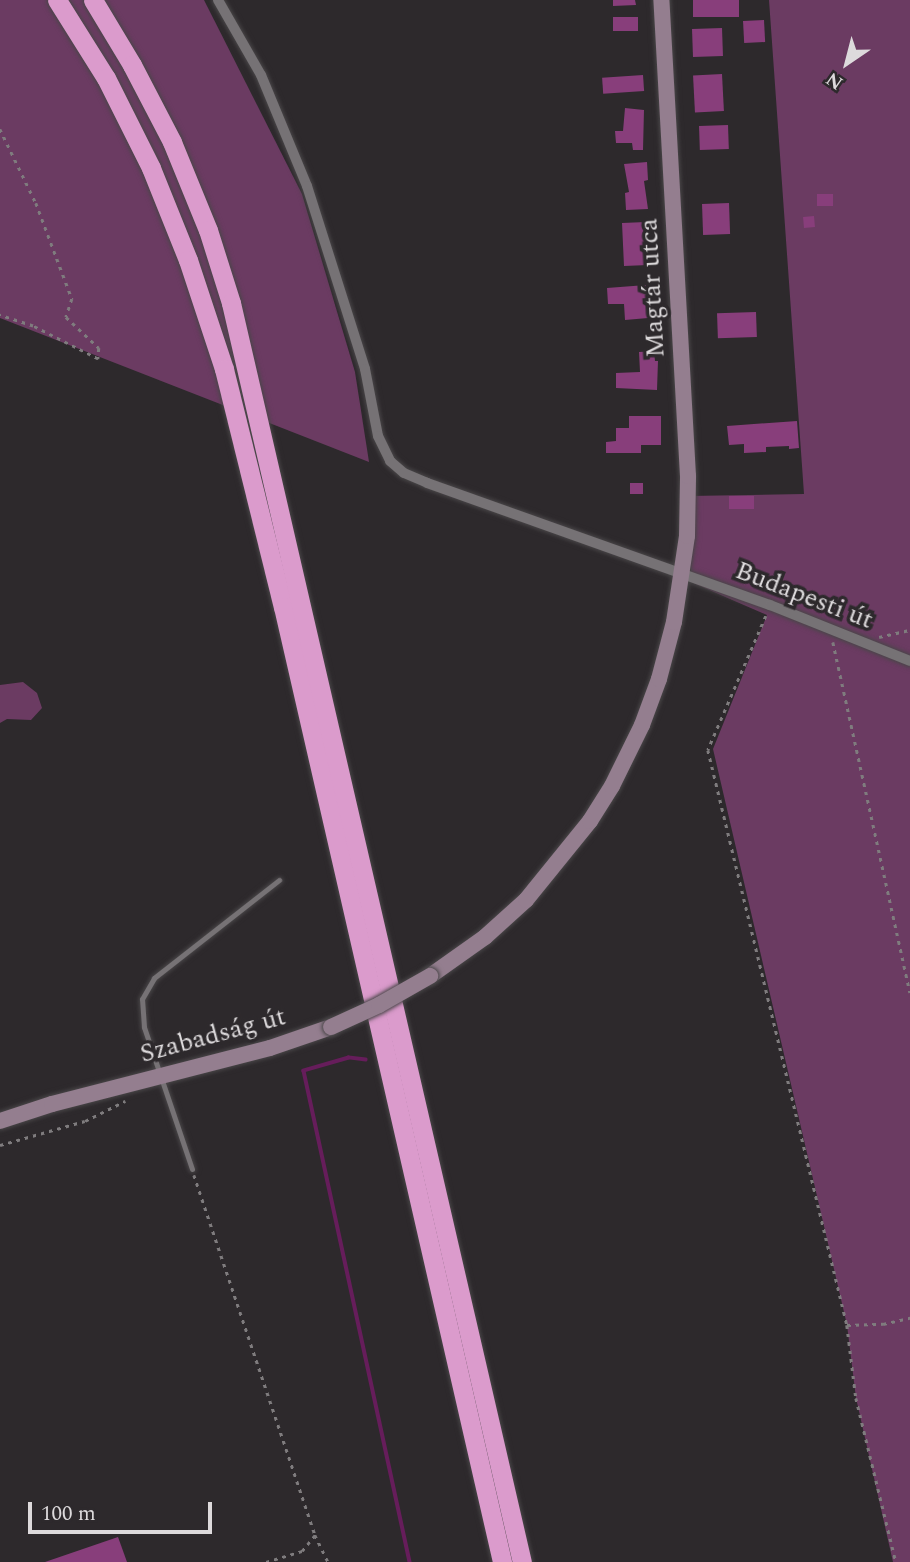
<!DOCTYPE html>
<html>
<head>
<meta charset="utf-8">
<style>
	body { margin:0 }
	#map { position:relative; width:910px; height:1562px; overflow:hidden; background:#2d292c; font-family:Spectral,serif }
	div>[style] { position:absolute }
	.green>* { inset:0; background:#6b3b62 }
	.stream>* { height:3.5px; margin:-1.75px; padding:0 1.75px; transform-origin:1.75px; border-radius:1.75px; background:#661d5b }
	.building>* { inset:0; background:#883e7b; transform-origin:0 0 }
	.path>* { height:2.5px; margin-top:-1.25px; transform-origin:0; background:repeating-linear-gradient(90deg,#7f7c7e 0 3.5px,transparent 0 8.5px) }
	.roads { filter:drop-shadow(0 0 2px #494648) drop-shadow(0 0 2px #494648) }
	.lane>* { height:5px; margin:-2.5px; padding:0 2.5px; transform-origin:2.5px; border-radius:2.5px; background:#767275 }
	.street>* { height:10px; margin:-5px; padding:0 5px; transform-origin:5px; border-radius:5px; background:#767275 }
	.secondary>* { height:16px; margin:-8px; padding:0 8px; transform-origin:8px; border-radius:8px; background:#947e8f }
	.highway>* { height:19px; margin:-9.5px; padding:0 9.5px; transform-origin:9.5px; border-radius:9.5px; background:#db9bcc }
	.bridges { filter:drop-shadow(0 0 2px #494648) drop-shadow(0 0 2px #494648) }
	.secondary-bridge>* { height:16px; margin:-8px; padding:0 8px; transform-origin:8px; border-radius:8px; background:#947e8f }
	span { translate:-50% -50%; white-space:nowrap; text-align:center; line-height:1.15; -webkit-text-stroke:7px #2d292c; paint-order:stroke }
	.street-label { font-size:26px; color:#dddadc }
	.north { position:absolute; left:812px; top:28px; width:70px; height:70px; -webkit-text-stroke:5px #2d292c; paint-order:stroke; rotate:215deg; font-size:19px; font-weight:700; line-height:28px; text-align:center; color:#dddadc }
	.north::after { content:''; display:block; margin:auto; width:24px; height:32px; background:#dddadc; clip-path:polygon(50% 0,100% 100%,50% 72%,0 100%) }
	.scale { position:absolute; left:28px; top:1502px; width:184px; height:32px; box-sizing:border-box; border:4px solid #dddadc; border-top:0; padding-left:9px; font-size:21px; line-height:24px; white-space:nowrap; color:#dddadc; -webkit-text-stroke:5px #2d292c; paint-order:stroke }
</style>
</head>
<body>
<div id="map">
	<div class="green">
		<div style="clip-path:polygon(0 0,204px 0,302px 194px,355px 372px,369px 462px,0 318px)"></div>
		<div style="clip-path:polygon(769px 0,910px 0,910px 1562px,893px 1562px,856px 1398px,847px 1325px,713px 749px,767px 615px,691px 582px,689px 496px,804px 494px)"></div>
		<div style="clip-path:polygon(23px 682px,37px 693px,42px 708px,31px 720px,7px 719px,0 723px,0 685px)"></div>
	</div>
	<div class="stream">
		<div style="left:366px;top:1060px;width:17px;rotate:-173deg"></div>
		<div style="left:349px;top:1058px;width:47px;rotate:163.9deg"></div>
		<div style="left:304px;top:1071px;width:502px;rotate:77.82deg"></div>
	</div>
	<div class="building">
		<div style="clip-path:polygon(613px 0,635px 0,636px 5px,613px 6px)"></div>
		<div style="left:693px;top:0;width:46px;height:17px"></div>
		<div style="left:638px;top:17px;width:14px;height:25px;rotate:90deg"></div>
		<div style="left:764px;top:20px;width:22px;height:21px;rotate:87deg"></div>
		<div style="left:722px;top:28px;width:28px;height:30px;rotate:88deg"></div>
		<div style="left:722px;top:74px;width:37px;height:29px;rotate:87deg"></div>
		<div style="left:643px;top:75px;width:16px;height:41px;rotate:86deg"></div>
		<div style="clip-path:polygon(625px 108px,644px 110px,643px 150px,633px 150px,632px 143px,616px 143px,615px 131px,623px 131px)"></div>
		<div style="left:728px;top:125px;width:24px;height:29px;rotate:88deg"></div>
		<div style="clip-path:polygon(647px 162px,648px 180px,644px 181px,648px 209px,626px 210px,625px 193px,629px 192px,624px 164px)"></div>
		<div style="left:833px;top:194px;width:12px;height:16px;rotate:90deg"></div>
		<div style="left:729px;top:203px;width:31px;height:27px;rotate:88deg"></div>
		<div style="left:814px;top:216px;width:11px;height:11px;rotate:85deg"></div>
		<div style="clip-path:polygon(646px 222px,646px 229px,649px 228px,651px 253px,647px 253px,648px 265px,624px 266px,622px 223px)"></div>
		<div style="clip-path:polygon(646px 285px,648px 318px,625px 320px,624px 304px,608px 304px,607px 288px)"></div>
		<div style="left:756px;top:312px;width:25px;height:39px;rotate:88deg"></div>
		<div style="clip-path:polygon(654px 351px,655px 361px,658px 361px,657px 390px,616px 388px,616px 373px,640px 372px,639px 352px)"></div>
		<div style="clip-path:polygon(629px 416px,661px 416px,661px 445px,641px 445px,641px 453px,606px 453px,606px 442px,616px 441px,616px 428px,629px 428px)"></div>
		<div style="clip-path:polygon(797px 421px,799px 448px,789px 449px,789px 446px,766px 447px,766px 452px,744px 453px,744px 444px,729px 445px,727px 426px)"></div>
		<div style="left:630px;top:483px;width:13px;height:11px"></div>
		<div style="left:729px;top:496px;width:25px;height:13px"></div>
		<div style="clip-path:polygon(118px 1537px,127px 1562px,45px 1562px)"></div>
	</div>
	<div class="path">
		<div style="left:0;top:129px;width:82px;rotate:64.1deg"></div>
		<div style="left:36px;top:203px;width:103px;rotate:69.4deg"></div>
		<div style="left:72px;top:299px;width:19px;rotate:108deg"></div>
		<div style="left:66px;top:317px;width:45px;rotate:43.2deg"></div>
		<div style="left:99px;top:348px;width:11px;rotate:95deg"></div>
		<div style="left:98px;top:359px;width:73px;rotate:-153.1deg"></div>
		<div style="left:33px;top:326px;width:35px;rotate:-162deg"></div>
		<div style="left:766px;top:616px;width:146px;rotate:113.4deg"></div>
		<div style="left:708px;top:750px;width:592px;rotate:76.41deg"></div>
		<div style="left:847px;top:1325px;width:74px;rotate:83deg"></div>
		<div style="left:856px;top:1398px;width:169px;rotate:76.3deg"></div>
		<div style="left:879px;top:637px;width:32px;rotate:-13deg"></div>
		<div style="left:833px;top:642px;width:359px;rotate:77.6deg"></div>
		<div style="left:0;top:1145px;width:88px;rotate:-15.8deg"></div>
		<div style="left:85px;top:1121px;width:45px;rotate:-26.6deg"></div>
		<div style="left:194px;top:1175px;width:380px;rotate:71.4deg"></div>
		<div style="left:315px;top:1535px;width:30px;rotate:64deg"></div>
		<div style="left:847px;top:1325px;width:36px;rotate:-2deg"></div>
		<div style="left:883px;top:1324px;width:28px;rotate:-13deg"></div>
		<div style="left:266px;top:1562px;width:38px;rotate:-17deg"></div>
		<div style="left:302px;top:1551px;width:21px;rotate:-51deg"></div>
	</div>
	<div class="roads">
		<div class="lane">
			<div style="left:192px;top:1169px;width:150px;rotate:-108.7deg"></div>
			<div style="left:144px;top:1027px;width:28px;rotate:-94deg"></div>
			<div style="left:142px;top:999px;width:24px;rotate:-60deg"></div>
			<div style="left:154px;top:978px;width:159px;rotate:-38.1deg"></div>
		</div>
		<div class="street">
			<div style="left:218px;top:0;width:86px;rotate:60.2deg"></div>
			<div style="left:261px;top:75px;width:120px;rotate:67.5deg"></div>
			<div style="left:307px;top:186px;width:192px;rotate:72.4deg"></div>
			<div style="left:365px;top:369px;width:68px;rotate:79deg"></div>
			<div style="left:378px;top:436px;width:28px;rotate:64deg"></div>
			<div style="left:390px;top:461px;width:18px;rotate:41deg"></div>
			<div style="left:404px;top:473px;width:25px;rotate:23deg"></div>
			<div style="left:427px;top:483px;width:364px;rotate:19.6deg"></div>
			<div style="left:770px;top:605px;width:151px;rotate:21.8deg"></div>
		</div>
		<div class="secondary">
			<div style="left:430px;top:976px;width:67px;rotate:-35.3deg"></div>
			<div style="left:485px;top:937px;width:55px;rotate:-42.1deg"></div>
			<div style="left:526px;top:900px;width:102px;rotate:-51deg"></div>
			<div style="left:590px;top:821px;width:41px;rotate:-57.8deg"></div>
			<div style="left:612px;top:786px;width:68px;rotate:-63.8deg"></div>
			<div style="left:642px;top:725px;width:49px;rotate:-69.7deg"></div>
			<div style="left:659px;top:679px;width:59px;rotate:-75.3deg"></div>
			<div style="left:674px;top:622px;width:87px;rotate:-81.4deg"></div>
			<div style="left:687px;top:536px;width:60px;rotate:-89deg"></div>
			<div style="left:688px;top:476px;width:477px;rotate:-93.2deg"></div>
			<div style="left:0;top:1121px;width:55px;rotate:-18.1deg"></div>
			<div style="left:52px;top:1104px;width:225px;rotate:-14.4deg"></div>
			<div style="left:270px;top:1048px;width:65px;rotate:-19deg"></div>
		</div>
		<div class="highway">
			<div style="left:57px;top:0;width:92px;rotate:57.9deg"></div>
			<div style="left:106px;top:78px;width:101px;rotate:63.4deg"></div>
			<div style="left:151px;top:168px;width:99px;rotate:68.1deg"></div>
			<div style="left:188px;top:260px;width:115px;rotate:71.7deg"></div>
			<div style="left:224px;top:369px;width:245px;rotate:76.1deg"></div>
			<div style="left:283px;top:607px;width:980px;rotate:77.08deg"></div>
			<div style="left:93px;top:0;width:76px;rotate:59deg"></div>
			<div style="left:132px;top:65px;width:87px;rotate:62.5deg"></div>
			<div style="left:172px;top:142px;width:95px;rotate:67.8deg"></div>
			<div style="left:208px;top:230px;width:77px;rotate:72.5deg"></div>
			<div style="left:231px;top:303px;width:1292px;rotate:76.99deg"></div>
		</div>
	</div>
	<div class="bridges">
		<div class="secondary-bridge">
			<div style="left:331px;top:1027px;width:53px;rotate:-24.6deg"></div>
			<div style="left:379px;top:1005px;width:59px;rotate:-29.6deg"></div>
		</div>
	</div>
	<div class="street-label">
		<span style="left:653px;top:288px;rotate:-93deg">Magtár utca</span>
		<span style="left:804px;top:596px;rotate:21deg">Budapesti út</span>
		<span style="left:213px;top:1036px;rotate:-15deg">Szabadság út</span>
	</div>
	<div class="north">N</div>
	<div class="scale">100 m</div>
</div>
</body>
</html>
